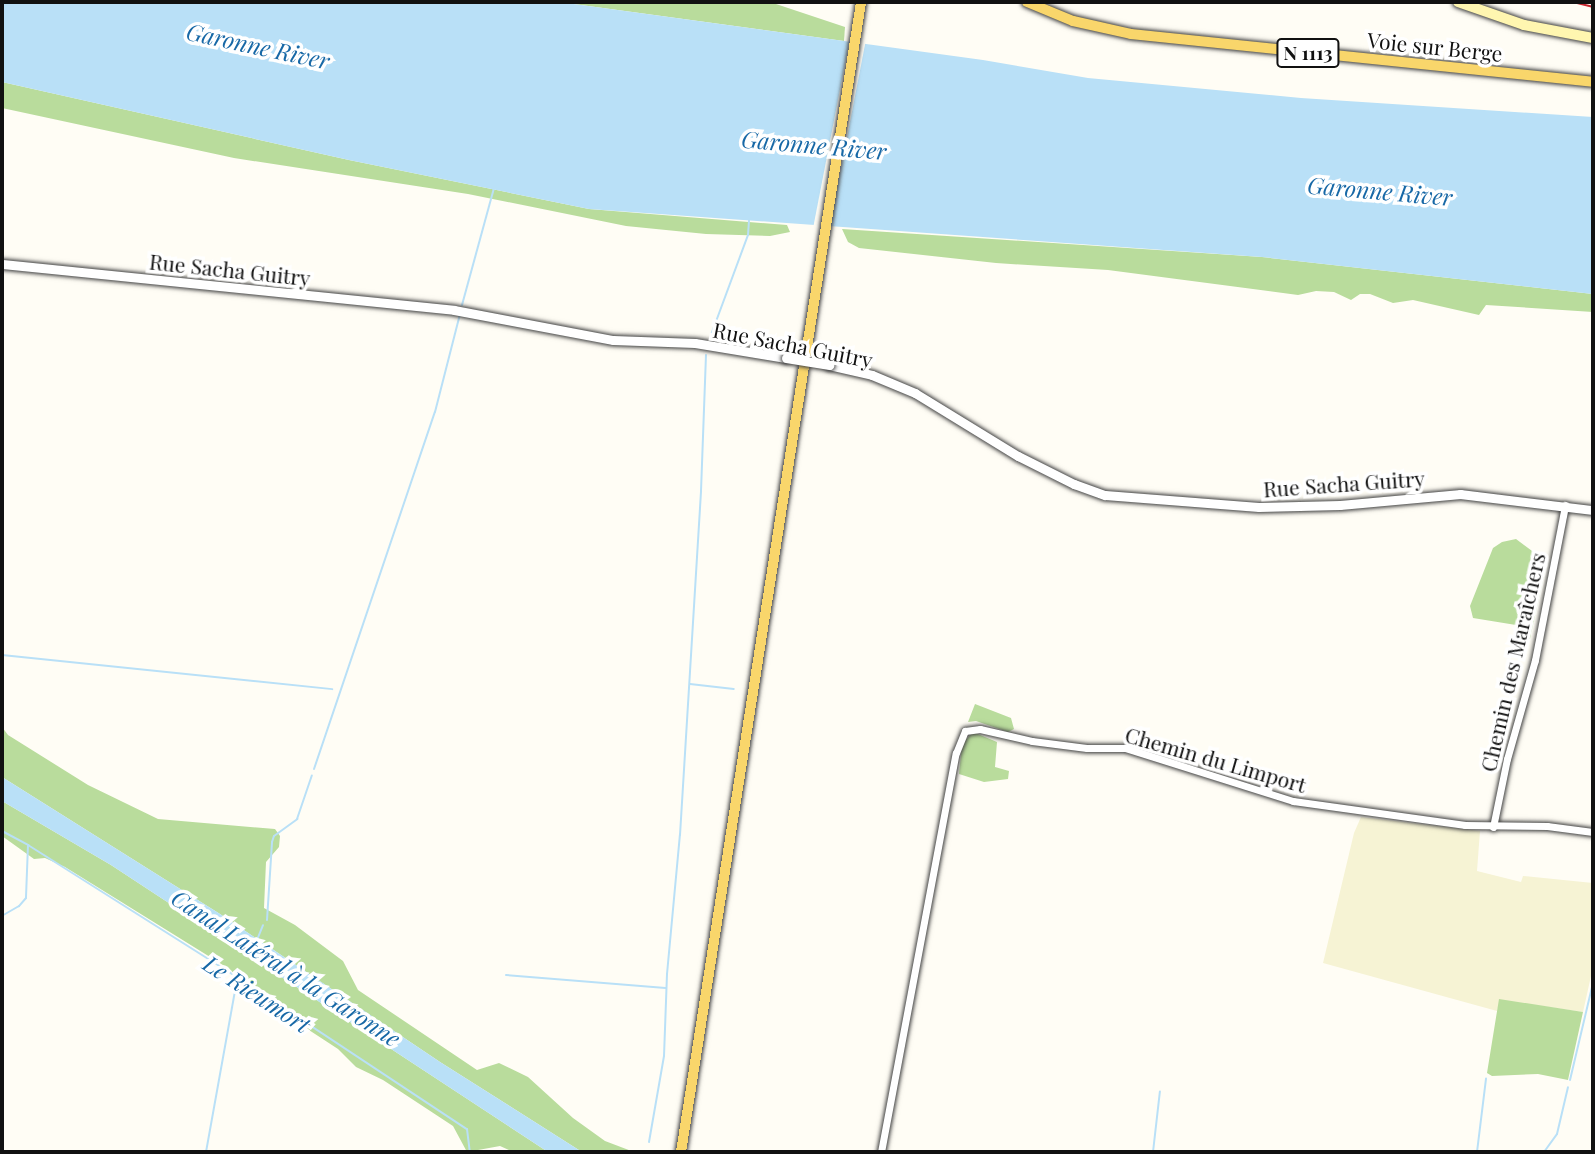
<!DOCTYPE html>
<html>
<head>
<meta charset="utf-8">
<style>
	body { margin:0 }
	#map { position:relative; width:1595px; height:1154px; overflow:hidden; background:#fffdf5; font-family:"Playfair Display",serif }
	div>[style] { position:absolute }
	.farmland>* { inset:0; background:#f6f3d4 }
	.forest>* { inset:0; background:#b9dc9c }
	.water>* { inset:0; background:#b9e0f7 }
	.pier>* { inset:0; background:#fffdf5; transform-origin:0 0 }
	.stream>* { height:2px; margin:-1px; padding:0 1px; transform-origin:1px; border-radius:1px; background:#b9e0f7 }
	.roads { filter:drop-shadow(0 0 2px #444) drop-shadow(0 0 2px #444) }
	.minor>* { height:7px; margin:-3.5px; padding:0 3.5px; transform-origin:3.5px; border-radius:3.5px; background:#fff }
	.tertiary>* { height:9px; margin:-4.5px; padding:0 4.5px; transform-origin:4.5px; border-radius:4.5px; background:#fff }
	.secondary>* { height:10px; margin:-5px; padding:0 5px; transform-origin:5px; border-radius:5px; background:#fff6b0 }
	.primary>* { height:10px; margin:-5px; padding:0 5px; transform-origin:5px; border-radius:5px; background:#f9d66b }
	.rail>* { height:2px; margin:-1px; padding:0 1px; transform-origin:1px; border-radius:1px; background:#c4262e }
	.bridges { filter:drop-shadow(0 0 2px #444) drop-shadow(0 0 2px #444) }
	.tertiary-bridge>* { height:9px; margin:-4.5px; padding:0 4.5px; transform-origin:4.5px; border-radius:4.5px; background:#fff }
	span { translate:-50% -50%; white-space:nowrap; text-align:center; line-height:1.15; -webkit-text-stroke:7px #fff; paint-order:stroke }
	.shield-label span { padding:2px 5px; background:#fff; border:2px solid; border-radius:5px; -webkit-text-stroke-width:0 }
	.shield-label { font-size:19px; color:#111; font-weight:700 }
	.street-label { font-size:21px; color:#111 }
	.water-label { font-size:23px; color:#1768a6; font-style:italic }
	.frame { position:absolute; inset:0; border:4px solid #111; pointer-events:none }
</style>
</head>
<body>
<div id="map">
	<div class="farmland">
		<div style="clip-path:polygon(1361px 817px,1480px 831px,1477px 871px,1521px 882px,1523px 876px,1593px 883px,1593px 967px,1583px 1012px,1500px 1000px,1497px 1011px,1323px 963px,1354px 833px)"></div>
	</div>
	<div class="forest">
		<div style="clip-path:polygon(559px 2px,770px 2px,845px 27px,844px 41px)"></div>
		<div style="clip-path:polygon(2px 82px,349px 160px,589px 209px,787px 225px,790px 232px,770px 236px,706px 234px,626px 226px,468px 194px,234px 158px,2px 108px)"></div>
		<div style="clip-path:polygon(842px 229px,1262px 257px,1593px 294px,1593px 312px,1486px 305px,1479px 315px,1413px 300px,1393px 303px,1370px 294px,1360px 294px,1351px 300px,1334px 292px,1316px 291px,1298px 295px,1108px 270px,996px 263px,859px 248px,848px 242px)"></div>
		<div style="clip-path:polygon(1516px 539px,1547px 562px,1530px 639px,1520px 639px,1516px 625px,1473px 618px,1470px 606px,1493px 548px,1502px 542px)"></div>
		<div style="clip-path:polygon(975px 704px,1011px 718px,1014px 729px,1008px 732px,976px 721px,968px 722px)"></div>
		<div style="clip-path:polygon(2px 727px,8px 735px,88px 785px,158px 819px,275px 829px,280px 836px,279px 847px,266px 862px,264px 908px,295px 925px,343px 961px,358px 990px,477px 1070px,499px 1063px,528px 1077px,573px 1118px,605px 1141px,634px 1152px,582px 1152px,440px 1062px,220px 914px,2px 777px)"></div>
		<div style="clip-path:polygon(973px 732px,997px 742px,995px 767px,1009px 771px,1008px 779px,984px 782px,959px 774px,962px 744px)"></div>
		<div style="clip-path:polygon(2px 801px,111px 865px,548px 1152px,513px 1152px,500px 1146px,467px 1152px,453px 1126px,383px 1080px,356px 1067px,338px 1049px,240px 985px,231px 970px,65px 867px,45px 858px,34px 859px,2px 836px)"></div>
		<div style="clip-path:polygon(1499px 999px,1583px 1012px,1568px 1080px,1538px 1074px,1492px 1076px,1487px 1073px)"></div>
	</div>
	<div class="water">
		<div style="clip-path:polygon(2px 2px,559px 2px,983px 60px,1088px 78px,1301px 98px,1593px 117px,1593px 294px,1262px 257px,589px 209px,349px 160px,2px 82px)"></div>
		<div style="clip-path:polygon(2px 777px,220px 914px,440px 1062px,582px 1152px,548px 1152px,111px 865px,2px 801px)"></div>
	</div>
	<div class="pier">
		<div style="left:850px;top:38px;width:16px;height:195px;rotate:11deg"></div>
	</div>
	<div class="stream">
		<div style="left:462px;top:305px;width:121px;rotate:-74.7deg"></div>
		<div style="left:711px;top:335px;width:107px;rotate:-69.7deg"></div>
		<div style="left:748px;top:235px;width:15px;rotate:-86deg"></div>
		<div style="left:2px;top:655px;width:332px;rotate:5.9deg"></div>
		<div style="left:690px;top:684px;width:44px;rotate:6.5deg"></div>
		<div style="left:314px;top:769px;width:377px;rotate:-71.3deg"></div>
		<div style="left:435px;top:412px;width:101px;rotate:-75.7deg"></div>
		<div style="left:2px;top:831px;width:30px;rotate:28deg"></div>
		<div style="left:28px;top:845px;width:53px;rotate:92.2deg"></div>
		<div style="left:26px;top:898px;width:11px;rotate:131deg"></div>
		<div style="left:19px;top:906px;width:20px;rotate:150deg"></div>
		<div style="left:28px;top:845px;width:247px;rotate:32.3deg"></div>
		<div style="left:237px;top:977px;width:276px;rotate:33.5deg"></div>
		<div style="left:467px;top:1129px;width:23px;rotate:83deg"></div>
		<div style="left:267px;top:920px;width:78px;rotate:-86.3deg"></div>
		<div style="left:272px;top:842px;width:6px;rotate:-72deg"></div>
		<div style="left:274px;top:836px;width:29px;rotate:-36deg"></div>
		<div style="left:297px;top:819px;width:46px;rotate:-71.2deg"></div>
		<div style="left:257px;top:940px;width:16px;rotate:-68deg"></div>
		<div style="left:506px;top:975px;width:160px;rotate:4.7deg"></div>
		<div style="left:236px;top:986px;width:9px;rotate:-84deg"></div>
		<div style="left:1570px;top:1080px;width:100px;rotate:-76.7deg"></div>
		<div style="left:649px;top:1142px;width:87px;rotate:-80.1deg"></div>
		<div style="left:664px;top:1056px;width:82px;rotate:-87.9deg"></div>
		<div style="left:667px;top:974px;width:140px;rotate:-84.7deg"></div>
		<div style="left:680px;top:835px;width:345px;rotate:-86.5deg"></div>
		<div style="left:701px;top:491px;width:136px;rotate:-87.9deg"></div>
		<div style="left:206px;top:1152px;width:164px;rotate:-79.8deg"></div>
		<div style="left:1153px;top:1152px;width:61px;rotate:-83.5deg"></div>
		<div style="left:1477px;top:1152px;width:74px;rotate:-83deg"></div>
		<div style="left:1544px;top:1152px;width:22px;rotate:-54deg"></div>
		<div style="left:1557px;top:1134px;width:48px;rotate:-76.8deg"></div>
	</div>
	<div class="roads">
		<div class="minor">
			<div style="left:1493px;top:827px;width:69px;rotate:-78.4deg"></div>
			<div style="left:1507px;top:759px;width:103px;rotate:-74.2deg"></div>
			<div style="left:1535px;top:660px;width:158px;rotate:-79deg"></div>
			<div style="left:881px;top:1152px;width:406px;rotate:-79.4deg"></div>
			<div style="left:956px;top:753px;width:24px;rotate:-68deg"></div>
			<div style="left:965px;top:731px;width:15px;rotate:-8deg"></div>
			<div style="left:980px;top:729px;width:53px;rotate:13deg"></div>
			<div style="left:1032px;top:741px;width:55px;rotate:7.3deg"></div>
			<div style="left:1087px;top:748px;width:38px"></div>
			<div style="left:1125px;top:748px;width:176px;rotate:17.5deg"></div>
			<div style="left:1293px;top:801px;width:174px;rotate:7.9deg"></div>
			<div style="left:1465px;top:825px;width:82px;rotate:0.7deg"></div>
			<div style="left:1547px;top:826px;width:46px;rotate:7.4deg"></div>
		</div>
		<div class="tertiary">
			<div style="left:2px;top:264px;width:454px;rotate:5.8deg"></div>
			<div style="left:454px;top:310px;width:162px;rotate:10.7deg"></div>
			<div style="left:613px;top:340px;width:82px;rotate:2.1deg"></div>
			<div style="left:695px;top:343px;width:92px;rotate:9.4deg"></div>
			<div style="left:829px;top:365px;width:44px;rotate:13.1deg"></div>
			<div style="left:872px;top:375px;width:47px;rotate:22.7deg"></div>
			<div style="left:915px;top:393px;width:121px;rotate:31.5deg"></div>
			<div style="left:1018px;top:456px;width:63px;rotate:26.6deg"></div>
			<div style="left:1074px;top:484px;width:33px;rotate:20deg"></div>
			<div style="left:1105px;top:495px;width:154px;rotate:4.5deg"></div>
			<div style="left:1259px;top:507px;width:81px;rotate:-1.4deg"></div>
			<div style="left:1340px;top:505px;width:121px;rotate:-5.2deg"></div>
			<div style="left:1460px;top:494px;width:134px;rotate:6.9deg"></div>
		</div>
		<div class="secondary">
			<div style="left:1458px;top:2px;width:70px;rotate:19.2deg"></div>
			<div style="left:1524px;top:25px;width:70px;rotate:10.7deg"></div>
		</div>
		<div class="primary">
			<div style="left:1027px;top:2px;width:50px;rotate:22.4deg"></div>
			<div style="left:1073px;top:21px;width:59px;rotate:12.6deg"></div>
			<div style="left:1131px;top:34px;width:464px;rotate:5.9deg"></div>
			<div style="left:681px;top:1152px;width:1164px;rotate:-81.1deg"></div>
		</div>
	</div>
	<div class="rail">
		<div style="left:1573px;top:2px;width:21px;rotate:14deg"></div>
	</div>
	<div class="bridges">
		<div class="tertiary-bridge">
			<div style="left:786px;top:358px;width:44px;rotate:9.2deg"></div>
		</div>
	</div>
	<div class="shield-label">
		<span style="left:1308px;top:53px">N 1113</span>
	</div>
	<div class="street-label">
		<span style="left:1435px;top:46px;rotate:6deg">Voie sur Berge</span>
		<span style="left:230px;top:269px;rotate:6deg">Rue Sacha Guitry</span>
		<span style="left:793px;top:344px;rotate:11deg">Rue Sacha Guitry</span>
		<span style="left:1344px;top:483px;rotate:-4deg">Rue Sacha Guitry</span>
		<span style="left:1512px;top:662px;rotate:-77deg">Chemin des Maraîchers</span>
		<span style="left:1216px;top:759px;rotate:16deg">Chemin du Limport</span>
	</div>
	<div class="water-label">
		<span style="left:258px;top:46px;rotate:12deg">Garonne River</span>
		<span style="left:814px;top:145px;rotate:5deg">Garonne River</span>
		<span style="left:1380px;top:191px;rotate:5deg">Garonne River</span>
		<span style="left:286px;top:968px;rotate:33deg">Canal Latéral à la Garonne</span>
		<span style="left:257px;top:994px;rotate:33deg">Le Rieumort</span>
	</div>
	<div class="frame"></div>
</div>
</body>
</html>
